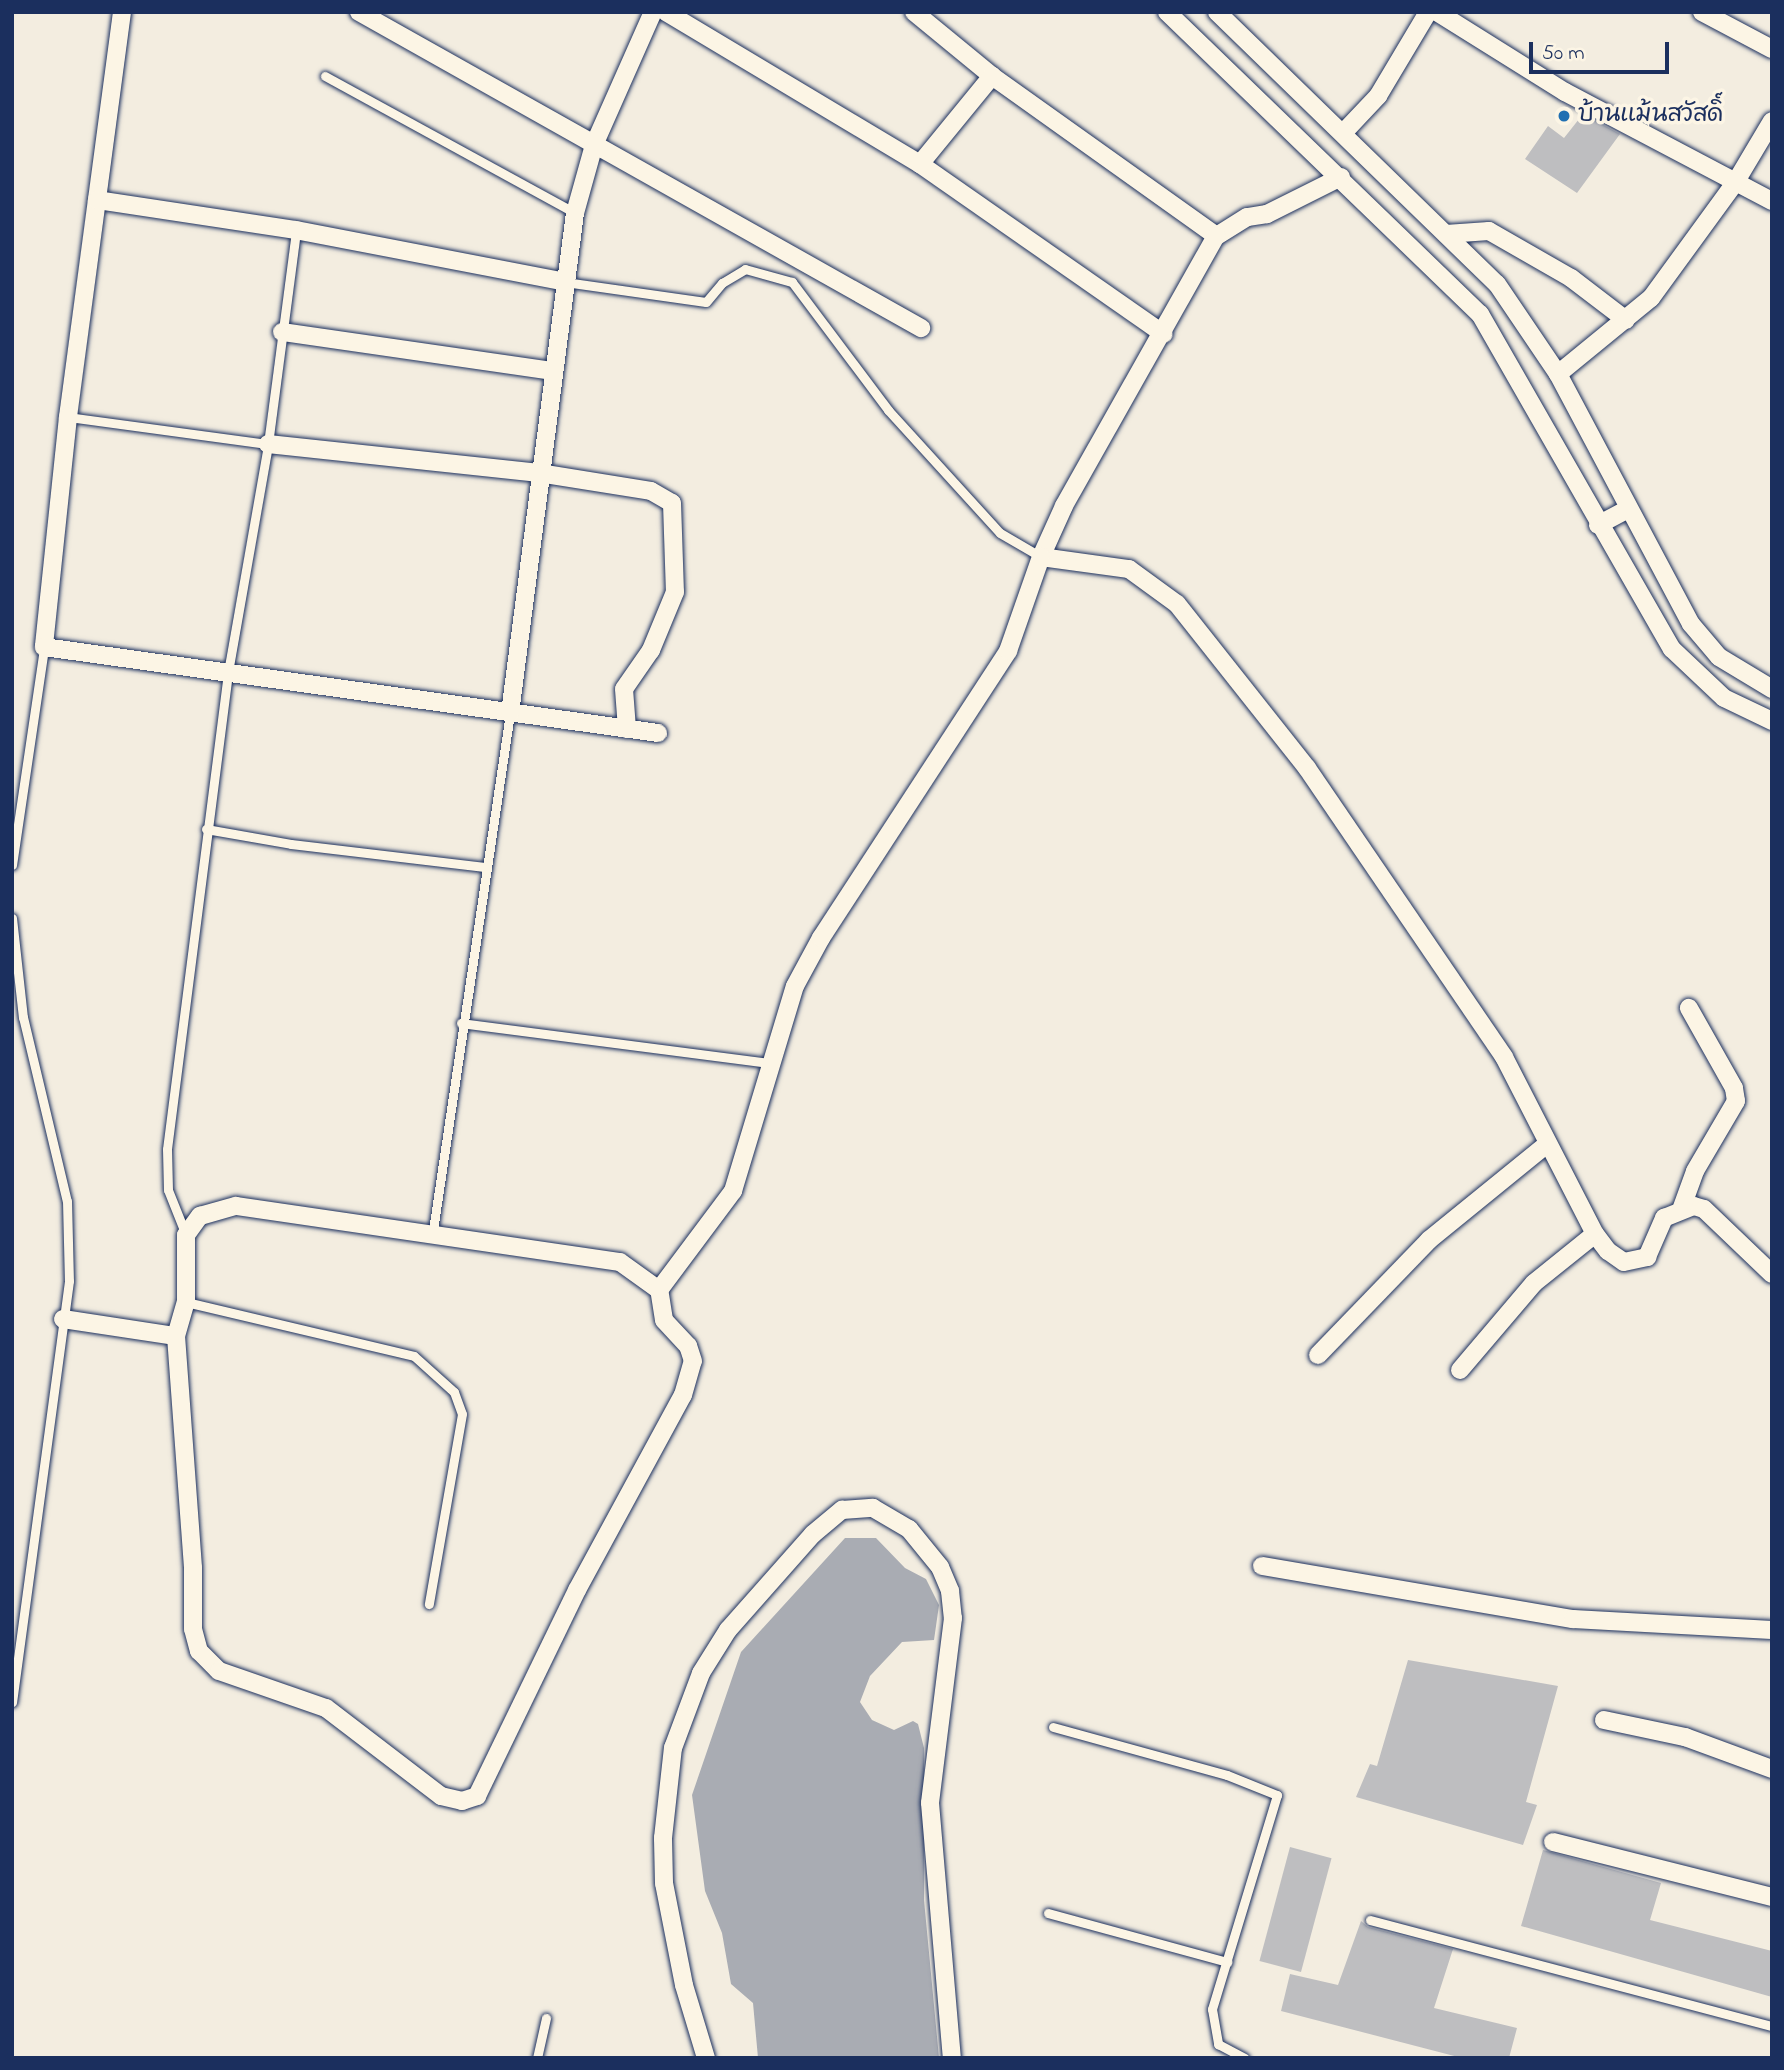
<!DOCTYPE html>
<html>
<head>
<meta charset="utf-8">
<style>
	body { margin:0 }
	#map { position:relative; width:1784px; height:2070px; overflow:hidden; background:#f3ede0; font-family:"Indie Flower","Playpen Sans Thai",sans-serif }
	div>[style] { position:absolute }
	.water>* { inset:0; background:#a9acb3 }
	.building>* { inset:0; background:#bebec0; transform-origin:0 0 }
	.roads { filter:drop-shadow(0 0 2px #1b2f5e) drop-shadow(0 0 2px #1b2f5e) }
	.lane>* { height:9px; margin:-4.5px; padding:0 4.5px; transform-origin:4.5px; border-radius:4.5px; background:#fcf5e5 }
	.street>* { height:18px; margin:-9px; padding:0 9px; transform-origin:9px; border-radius:9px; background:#fcf5e5 }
	.dots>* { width:19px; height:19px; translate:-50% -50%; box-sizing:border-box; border:4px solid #fcf5e5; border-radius:50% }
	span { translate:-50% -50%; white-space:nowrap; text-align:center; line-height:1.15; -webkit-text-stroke:7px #fcf5e5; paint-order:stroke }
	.poi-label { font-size:24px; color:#1b2f5e }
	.left { translate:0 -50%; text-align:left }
	.frame { position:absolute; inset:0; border:14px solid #1b2f5e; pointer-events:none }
	.scale { position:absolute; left:1529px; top:42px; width:140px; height:32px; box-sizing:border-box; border:4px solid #1b2f5e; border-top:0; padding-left:9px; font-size:21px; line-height:24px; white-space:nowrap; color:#1b2f5e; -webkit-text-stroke:5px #fcf5e5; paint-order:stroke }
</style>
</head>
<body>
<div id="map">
	<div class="water">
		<div style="clip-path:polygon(845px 1538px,876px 1538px,905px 1568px,926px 1579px,939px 1605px,934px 1640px,902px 1642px,870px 1676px,860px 1702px,872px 1720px,894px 1730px,913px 1721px,918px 1724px,924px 1748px,924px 1900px,939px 2058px,758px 2058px,753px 2003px,731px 1984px,722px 1933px,705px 1891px,692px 1795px,741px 1652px)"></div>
	</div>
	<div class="building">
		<div style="clip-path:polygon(1583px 114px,1620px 134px,1577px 193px,1525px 159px,1548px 126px,1564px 138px)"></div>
		<div style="clip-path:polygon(1408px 1660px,1558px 1686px,1526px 1802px,1537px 1805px,1523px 1845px,1356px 1797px,1370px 1764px,1377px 1766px)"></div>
		<div style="left:1290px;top:1847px;width:43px;height:118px;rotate:15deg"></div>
		<div style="clip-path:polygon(1543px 1850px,1661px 1883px,1650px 1920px,1772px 1951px,1772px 1997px,1521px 1926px)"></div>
		<div style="clip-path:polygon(1361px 1921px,1368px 1927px,1453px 1949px,1434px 2008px,1517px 2028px,1509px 2058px,1462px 2058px,1281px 2011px,1290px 1974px,1338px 1985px)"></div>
	</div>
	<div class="roads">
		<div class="lane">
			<div style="left:325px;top:76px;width:285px;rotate:28.7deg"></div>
			<div style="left:565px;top:282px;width:142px;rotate:8.1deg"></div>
			<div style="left:706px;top:302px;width:25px;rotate:-50deg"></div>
			<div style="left:722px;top:283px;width:27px;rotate:-31deg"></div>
			<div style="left:745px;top:269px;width:49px;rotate:15.5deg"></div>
			<div style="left:792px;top:282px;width:160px;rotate:53.1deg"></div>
			<div style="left:888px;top:410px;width:166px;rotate:47.7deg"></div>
			<div style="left:1000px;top:533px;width:48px;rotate:30.3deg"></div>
			<div style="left:68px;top:417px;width:202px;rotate:7.7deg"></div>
			<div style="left:206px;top:829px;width:86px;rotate:10deg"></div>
			<div style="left:291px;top:844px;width:195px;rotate:6.8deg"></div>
			<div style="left:12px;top:865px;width:220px;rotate:-81.6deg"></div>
			<div style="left:12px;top:918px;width:100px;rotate:83.7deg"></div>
			<div style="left:23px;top:1017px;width:189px;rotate:76.6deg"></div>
			<div style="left:67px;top:1201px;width:80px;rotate:88.6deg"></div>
			<div style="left:69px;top:1281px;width:425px;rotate:97.7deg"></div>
			<div style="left:461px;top:1023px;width:312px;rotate:7.4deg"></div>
			<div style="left:186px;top:1235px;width:48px;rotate:-111.8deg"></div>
			<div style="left:168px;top:1190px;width:41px;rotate:-91.4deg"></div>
			<div style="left:167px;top:1149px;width:481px;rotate:-82.7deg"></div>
			<div style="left:228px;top:672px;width:231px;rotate:-80deg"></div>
			<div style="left:268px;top:444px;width:216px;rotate:-82.5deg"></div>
			<div style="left:432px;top:1237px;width:530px;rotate:-81.53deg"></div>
			<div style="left:186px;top:1302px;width:234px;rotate:13.3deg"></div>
			<div style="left:414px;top:1356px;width:54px;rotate:42deg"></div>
			<div style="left:454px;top:1392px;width:23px;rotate:70deg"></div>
			<div style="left:462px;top:1414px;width:193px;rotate:99.9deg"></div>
			<div style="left:1053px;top:1727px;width:180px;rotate:15.4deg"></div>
			<div style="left:1227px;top:1775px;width:54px;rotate:21.8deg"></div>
			<div style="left:1277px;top:1795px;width:224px;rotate:106.9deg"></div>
			<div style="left:1212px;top:2009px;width:36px;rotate:80deg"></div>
			<div style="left:1218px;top:2044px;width:30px;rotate:28deg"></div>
			<div style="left:1048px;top:1913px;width:186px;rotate:15.3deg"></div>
			<div style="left:1370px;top:1920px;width:416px;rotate:14.8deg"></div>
			<div style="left:537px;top:2058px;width:41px;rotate:-77.3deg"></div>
		</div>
		<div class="street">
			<div style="left:122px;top:12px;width:409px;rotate:97.6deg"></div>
			<div style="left:68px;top:417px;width:231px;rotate:96deg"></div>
			<div style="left:44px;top:647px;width:620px;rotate:7.97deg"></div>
			<div style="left:359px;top:12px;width:645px;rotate:29.35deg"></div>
			<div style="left:666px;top:12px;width:296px;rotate:30.9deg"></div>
			<div style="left:920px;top:164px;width:297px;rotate:34.9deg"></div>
			<div style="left:914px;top:12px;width:101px;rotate:39.4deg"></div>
			<div style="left:992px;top:76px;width:275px;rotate:35.5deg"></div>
			<div style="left:1167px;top:12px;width:435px;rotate:44deg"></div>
			<div style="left:1480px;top:314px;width:386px;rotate:60.2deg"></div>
			<div style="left:1672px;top:649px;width:71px;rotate:43.3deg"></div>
			<div style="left:1724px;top:698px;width:53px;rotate:25.6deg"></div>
			<div style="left:1217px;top:12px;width:390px;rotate:44.2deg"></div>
			<div style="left:1497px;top:284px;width:109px;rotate:55.9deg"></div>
			<div style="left:1558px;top:374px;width:283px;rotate:62deg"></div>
			<div style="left:1691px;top:624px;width:43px;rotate:49.7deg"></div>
			<div style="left:1719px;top:657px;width:62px;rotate:31.1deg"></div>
			<div style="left:1437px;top:12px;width:151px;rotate:32deg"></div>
			<div style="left:1565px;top:92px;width:234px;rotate:27.8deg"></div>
			<div style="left:1702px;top:12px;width:79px;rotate:27.9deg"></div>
			<div style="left:1344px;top:132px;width:50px;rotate:-46.6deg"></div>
			<div style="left:1378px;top:96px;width:98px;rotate:-59.2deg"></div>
			<div style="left:920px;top:164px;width:114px;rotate:-50.7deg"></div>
			<div style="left:1341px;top:177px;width:83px;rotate:153.4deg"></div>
			<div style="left:1267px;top:214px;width:20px;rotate:171deg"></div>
			<div style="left:1247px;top:217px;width:36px;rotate:148deg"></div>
			<div style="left:1216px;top:236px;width:310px;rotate:119.4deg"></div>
			<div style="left:1064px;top:506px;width:56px;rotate:114.3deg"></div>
			<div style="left:1041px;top:557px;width:89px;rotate:7.8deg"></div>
			<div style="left:1129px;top:569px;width:59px;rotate:36.1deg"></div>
			<div style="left:1177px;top:604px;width:209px;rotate:51.6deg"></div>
			<div style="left:1307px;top:768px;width:350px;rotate:55.7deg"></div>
			<div style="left:1504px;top:1057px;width:199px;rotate:62.8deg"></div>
			<div style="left:1595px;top:1234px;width:21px;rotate:53deg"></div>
			<div style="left:1608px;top:1251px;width:19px;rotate:35deg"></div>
			<div style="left:1624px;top:1262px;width:24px;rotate:-12deg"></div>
			<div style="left:1647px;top:1257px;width:43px;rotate:-66.4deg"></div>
			<div style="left:1664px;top:1218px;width:32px;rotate:-22deg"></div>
			<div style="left:1694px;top:1206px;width:10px;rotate:17deg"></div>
			<div style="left:1704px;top:1209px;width:94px;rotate:43.7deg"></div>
			<div style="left:97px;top:200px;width:201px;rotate:8.6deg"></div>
			<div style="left:296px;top:230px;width:274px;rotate:10.9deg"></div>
			<div style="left:1446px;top:234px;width:43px;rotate:-4deg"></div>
			<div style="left:1489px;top:231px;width:95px;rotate:29.8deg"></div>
			<div style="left:1571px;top:278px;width:69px;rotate:37.4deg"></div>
			<div style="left:282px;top:332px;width:274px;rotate:8.2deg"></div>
			<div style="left:1558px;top:374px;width:120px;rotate:-39.3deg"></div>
			<div style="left:1651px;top:298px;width:142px;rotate:-53.9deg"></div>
			<div style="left:1735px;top:183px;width:72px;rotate:-59.2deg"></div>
			<div style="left:268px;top:444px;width:273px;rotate:6.1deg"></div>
			<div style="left:539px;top:473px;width:113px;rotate:9.1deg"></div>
			<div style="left:651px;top:491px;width:24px;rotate:30deg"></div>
			<div style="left:672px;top:503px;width:89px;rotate:88.1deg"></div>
			<div style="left:675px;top:592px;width:63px;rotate:112.5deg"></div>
			<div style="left:651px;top:650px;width:47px;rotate:124.7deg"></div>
			<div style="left:624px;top:689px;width:40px;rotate:85.7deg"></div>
			<div style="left:1598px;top:525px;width:34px;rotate:-28deg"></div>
			<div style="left:510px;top:713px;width:504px;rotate:-82.59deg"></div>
			<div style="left:575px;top:213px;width:71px;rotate:-74.4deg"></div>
			<div style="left:594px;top:145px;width:145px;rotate:-66.1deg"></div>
			<div style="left:1682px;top:1207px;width:38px;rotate:-70deg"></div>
			<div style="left:1695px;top:1171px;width:81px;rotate:-59.6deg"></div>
			<div style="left:1736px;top:1101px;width:13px;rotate:-99deg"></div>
			<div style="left:1734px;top:1088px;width:92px;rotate:-119.4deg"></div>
			<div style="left:63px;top:1319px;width:114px;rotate:8.6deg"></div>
			<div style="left:176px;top:1336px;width:35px;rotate:-74deg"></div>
			<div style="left:186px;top:1302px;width:67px;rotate:-90deg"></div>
			<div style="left:186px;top:1235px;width:24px;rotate:-54deg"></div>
			<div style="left:200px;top:1216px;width:37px;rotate:-16deg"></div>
			<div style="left:236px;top:1206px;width:388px;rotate:8.3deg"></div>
			<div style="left:620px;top:1262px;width:48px;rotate:35.7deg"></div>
			<div style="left:659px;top:1290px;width:124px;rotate:-53.2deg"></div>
			<div style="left:733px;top:1191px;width:214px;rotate:-73.2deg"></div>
			<div style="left:795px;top:986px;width:55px;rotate:-61.6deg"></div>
			<div style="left:821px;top:938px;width:343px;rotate:-56.9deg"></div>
			<div style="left:1008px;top:651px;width:100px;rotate:-70.7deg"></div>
			<div style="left:176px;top:1336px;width:233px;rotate:85.8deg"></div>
			<div style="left:193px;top:1568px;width:61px;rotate:90deg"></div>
			<div style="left:193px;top:1629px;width:23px;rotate:75deg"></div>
			<div style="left:199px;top:1651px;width:28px;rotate:45deg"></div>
			<div style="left:219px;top:1671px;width:113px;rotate:19.1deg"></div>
			<div style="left:326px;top:1708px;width:145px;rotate:37.4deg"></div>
			<div style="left:441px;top:1796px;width:22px;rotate:13deg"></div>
			<div style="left:462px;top:1801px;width:16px;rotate:-18deg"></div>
			<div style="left:477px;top:1796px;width:229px;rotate:-64.1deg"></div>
			<div style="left:577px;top:1590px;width:222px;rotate:-61.5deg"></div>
			<div style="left:683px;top:1395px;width:35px;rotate:-74deg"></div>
			<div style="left:693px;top:1361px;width:16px;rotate:-108deg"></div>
			<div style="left:688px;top:1346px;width:35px;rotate:-133deg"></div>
			<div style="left:664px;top:1320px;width:30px;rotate:-99deg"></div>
			<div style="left:1318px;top:1355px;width:160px;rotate:-46deg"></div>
			<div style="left:1429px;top:1240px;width:152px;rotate:-39.1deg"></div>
			<div style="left:1460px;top:1370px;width:114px;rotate:-49.6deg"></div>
			<div style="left:1534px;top:1283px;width:78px;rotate:-38.8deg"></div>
			<div style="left:1262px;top:1566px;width:315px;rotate:9.7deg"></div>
			<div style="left:1573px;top:1619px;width:199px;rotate:3.2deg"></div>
			<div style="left:1604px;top:1720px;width:83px;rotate:11.9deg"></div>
			<div style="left:1685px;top:1737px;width:93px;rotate:20.2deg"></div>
			<div style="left:1553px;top:1842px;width:226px;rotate:14.1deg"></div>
			<div style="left:706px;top:2058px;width:76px;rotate:-106.8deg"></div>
			<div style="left:684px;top:1985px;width:104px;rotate:-101.1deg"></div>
			<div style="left:664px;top:1883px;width:45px;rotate:-91.3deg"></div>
			<div style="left:663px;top:1838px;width:91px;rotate:-83.7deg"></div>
			<div style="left:673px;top:1748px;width:80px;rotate:-69.5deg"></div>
			<div style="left:701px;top:1673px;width:51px;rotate:-57.9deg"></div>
			<div style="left:728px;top:1630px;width:128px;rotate:-48.5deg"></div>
			<div style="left:813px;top:1534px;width:38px;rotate:-40deg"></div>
			<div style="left:842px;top:1510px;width:31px;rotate:-4deg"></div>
			<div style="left:873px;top:1508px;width:42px;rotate:30.3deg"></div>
			<div style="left:909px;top:1529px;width:49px;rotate:50.8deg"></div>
			<div style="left:940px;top:1567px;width:26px;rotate:67deg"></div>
			<div style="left:950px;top:1591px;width:27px;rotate:84deg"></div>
			<div style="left:953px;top:1618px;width:186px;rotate:97.1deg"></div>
			<div style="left:930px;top:1803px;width:256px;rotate:85.1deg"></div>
		</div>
	</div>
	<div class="dots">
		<div style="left:1564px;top:116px;background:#1f6fb2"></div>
	</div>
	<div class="poi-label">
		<span class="left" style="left:1578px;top:116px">บ้านแม้นสวัสดิ์</span>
	</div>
	<div class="frame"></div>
	<div class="scale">50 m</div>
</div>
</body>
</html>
